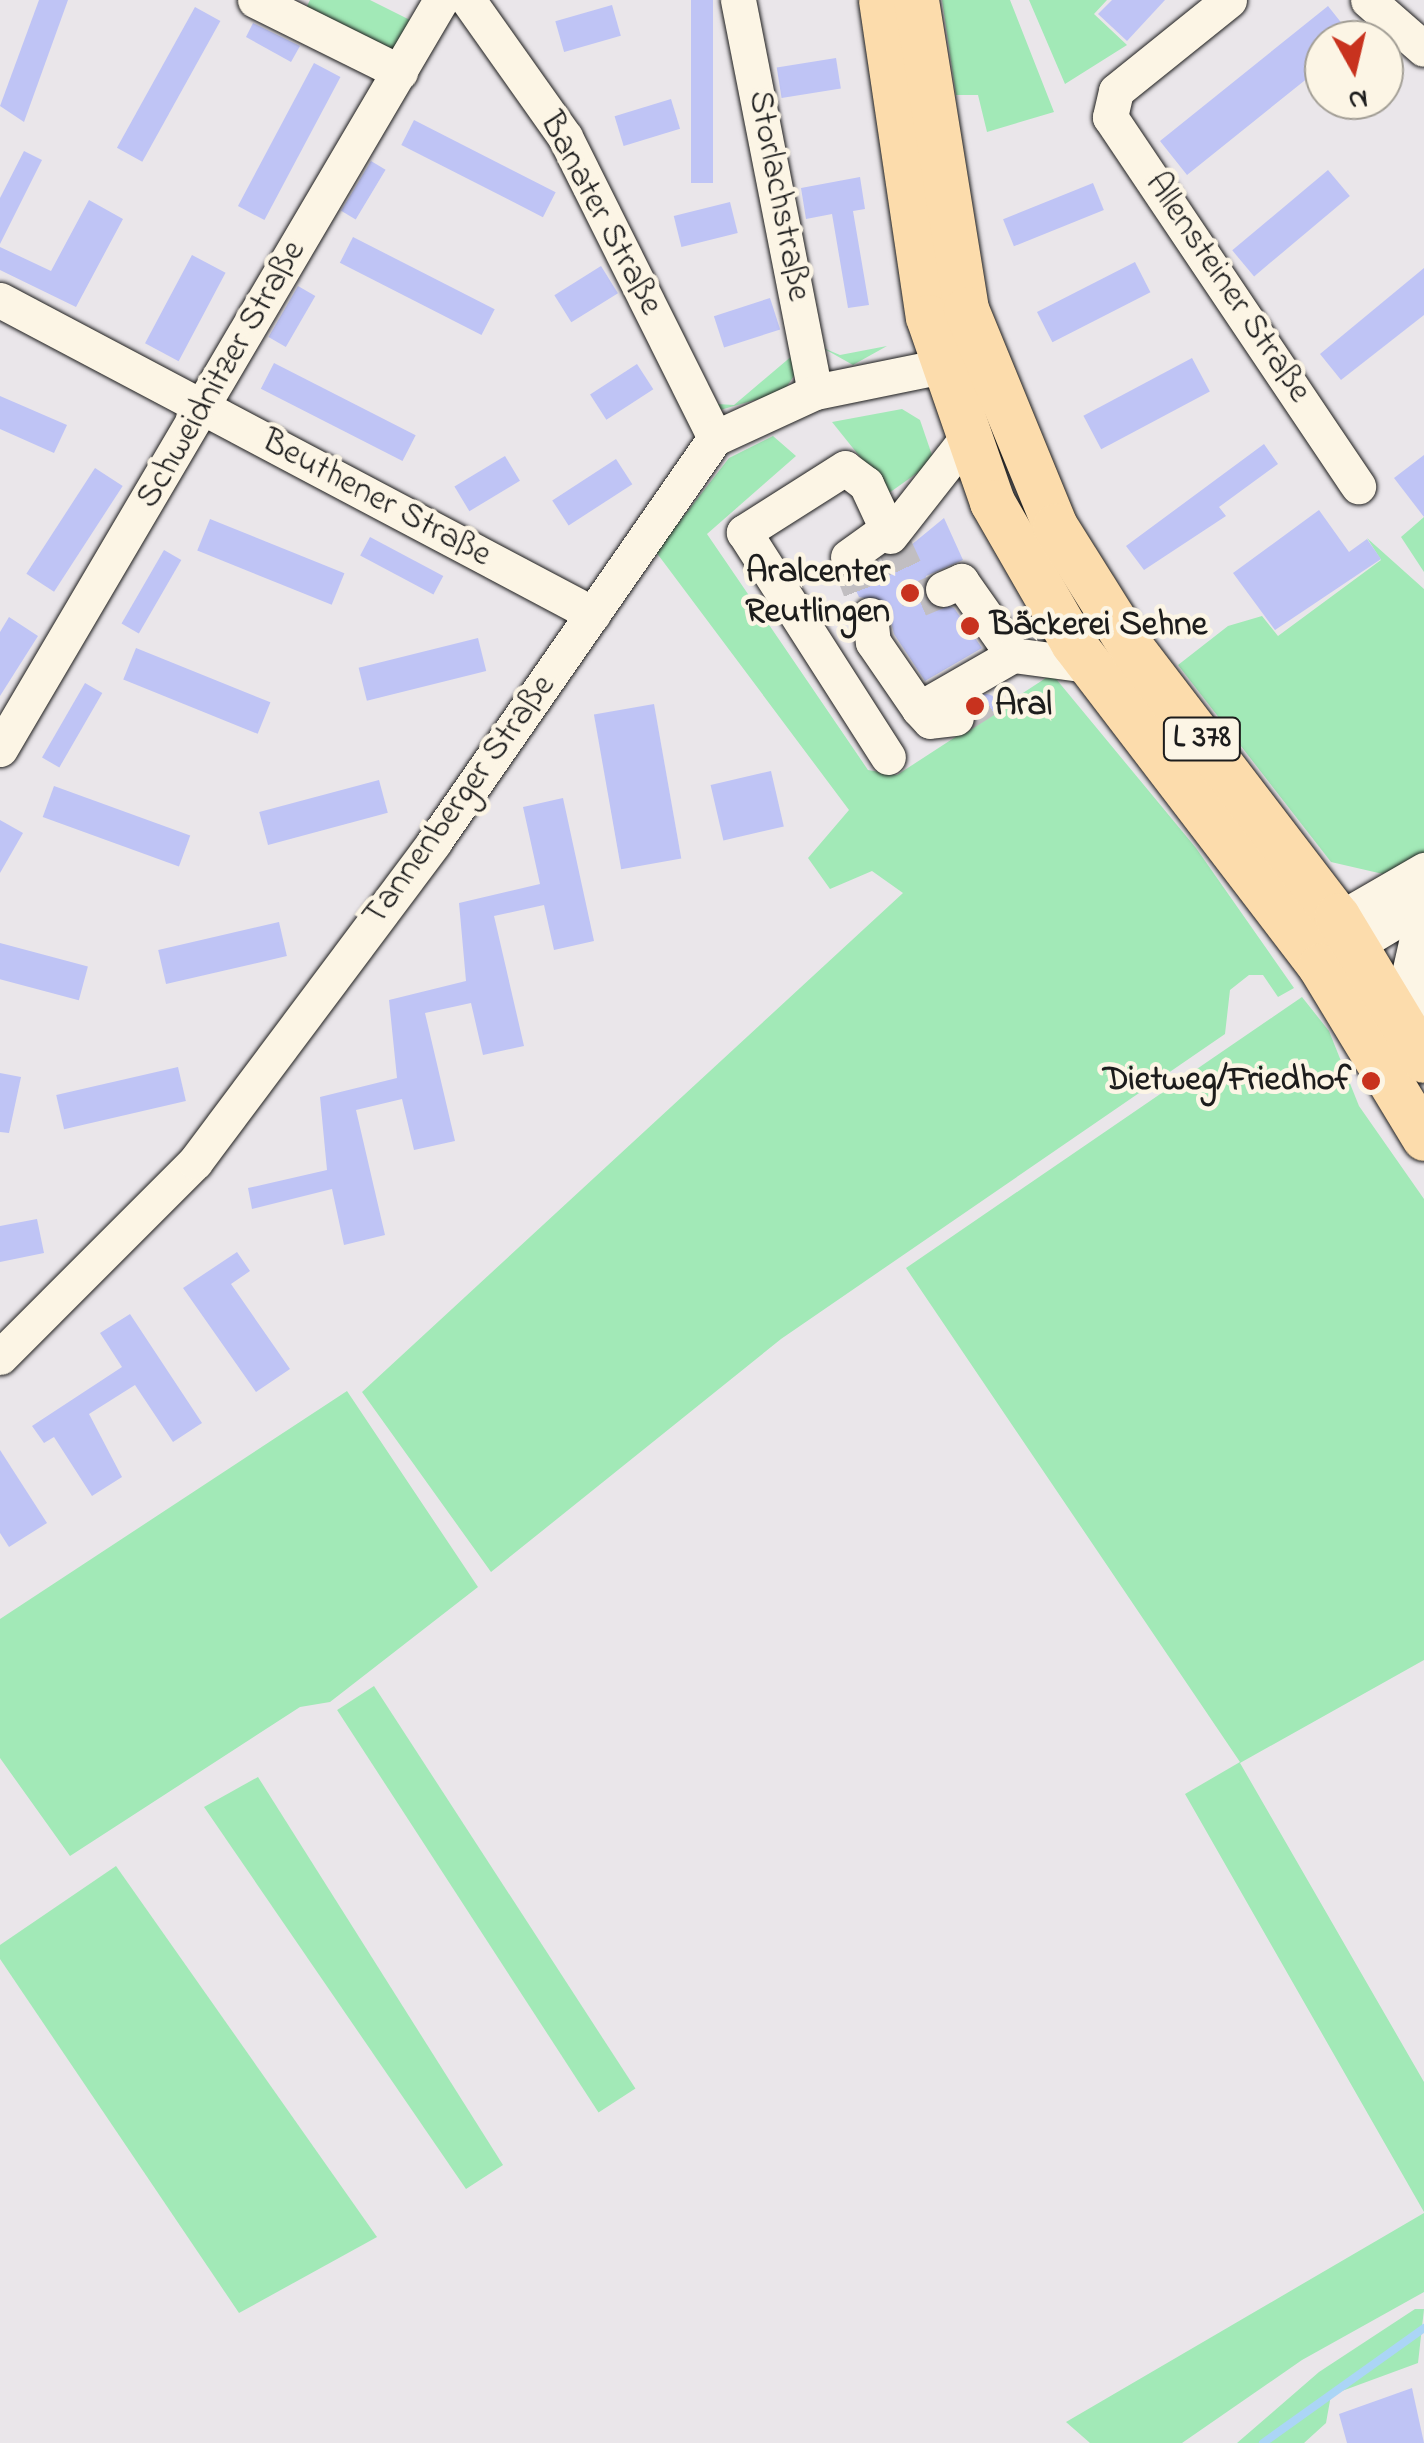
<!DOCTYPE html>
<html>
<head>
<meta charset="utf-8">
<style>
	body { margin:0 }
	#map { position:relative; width:1424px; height:2443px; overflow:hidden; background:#eae6ea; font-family:"Indie Flower",sans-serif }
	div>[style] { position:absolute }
	.green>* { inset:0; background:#a2e9b7; transform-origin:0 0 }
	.stream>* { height:8px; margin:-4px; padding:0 4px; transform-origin:4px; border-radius:4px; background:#abd5f6 }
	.building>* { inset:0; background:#bfc4f5; transform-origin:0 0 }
	.round { border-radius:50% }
	.minor-tunnel>* { height:35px; margin-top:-17.5px; transform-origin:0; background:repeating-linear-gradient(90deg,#c1bec1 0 35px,transparent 0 53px) }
	.roads { filter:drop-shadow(0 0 2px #1c1c1c) drop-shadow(0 0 2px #1c1c1c) }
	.minor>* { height:35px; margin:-17.5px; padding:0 17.5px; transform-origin:17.5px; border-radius:17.5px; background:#fcf5e5 }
	.major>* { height:45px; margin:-22.5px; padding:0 22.5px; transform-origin:22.5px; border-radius:22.5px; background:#fcdcac }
	.dots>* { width:28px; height:28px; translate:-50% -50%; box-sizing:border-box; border:5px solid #fcf5e5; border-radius:50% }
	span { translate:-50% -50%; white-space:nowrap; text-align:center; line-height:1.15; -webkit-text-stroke:9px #fcf5e5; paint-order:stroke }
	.shield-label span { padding:2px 8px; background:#fcf5e5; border:2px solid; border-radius:8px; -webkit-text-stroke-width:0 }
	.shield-label { font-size:32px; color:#1c1c1c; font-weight:700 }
	.street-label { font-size:35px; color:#1c1c1c }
	.poi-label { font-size:35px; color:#1c1c1c; font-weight:700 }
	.right { translate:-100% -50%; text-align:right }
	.left { translate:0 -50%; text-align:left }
	.north { position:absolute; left:1304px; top:20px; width:100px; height:100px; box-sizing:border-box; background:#fcf5e5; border:2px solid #a29e95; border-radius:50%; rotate:172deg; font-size:28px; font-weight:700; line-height:40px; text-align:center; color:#1c1c1c }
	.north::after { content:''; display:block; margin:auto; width:35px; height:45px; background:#c8321e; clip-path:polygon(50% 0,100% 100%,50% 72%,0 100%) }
</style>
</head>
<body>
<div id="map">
	<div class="green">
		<div style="clip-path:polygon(310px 0,370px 0,422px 26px,397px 70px,300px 20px)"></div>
		<div style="clip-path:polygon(942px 0,1010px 0,1054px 112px,987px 132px,978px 95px,956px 95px)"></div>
		<div style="clip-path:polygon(1029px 0,1107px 0,1094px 14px,1127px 45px,1065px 84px)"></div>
		<div style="clip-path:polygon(887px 346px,853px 365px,821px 347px,840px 355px)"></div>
		<div style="clip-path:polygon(793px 355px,798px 370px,783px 392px,720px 410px,716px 404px,734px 405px)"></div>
		<div style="clip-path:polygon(902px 409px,920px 420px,934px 461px,889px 493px,832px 422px)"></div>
		<div style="clip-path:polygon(773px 436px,796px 456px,707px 534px,868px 770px,897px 775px,1052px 674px,1196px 848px,1294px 988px,1278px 997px,1263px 975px,1249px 975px,1230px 990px,1225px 1034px,781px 1339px,491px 1572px,362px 1392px,903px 893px,872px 871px,830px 889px,808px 858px,849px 810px,656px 552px,729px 458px)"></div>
		<div style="clip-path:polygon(1424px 517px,1424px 572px,1401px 537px)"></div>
		<div style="clip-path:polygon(1367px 538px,1424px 589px,1424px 855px,1383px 874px,1331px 862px,1178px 665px,1228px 626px,1262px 616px,1278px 636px,1381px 560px)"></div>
		<div style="clip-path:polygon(1302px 997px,1329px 1031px,1359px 1106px,1424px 1199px,1424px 1660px,1240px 1763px,1424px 2082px,1424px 2212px,1185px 1794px,1240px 1762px,906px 1268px)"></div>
		<div style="clip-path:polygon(347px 1391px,478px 1587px,330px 1702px,300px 1707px,70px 1856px,0 1758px,0 1619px)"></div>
		<div style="left:374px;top:1686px;width:480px;height:44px;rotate:57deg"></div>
		<div style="clip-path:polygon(258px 1777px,503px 2165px,466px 2189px,204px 1807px)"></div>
		<div style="clip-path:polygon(116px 1866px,377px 2237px,239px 2313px,0 1959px,0 1945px)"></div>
		<div style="clip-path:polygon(1424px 2213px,1424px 2292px,1302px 2360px,1182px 2443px,1090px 2443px,1066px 2422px)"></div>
		<div style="clip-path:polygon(1415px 2309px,1424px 2309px,1418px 2363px,1331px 2395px,1326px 2423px,1304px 2443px,1237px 2443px,1319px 2372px)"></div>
	</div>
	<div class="stream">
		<div style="left:1263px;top:2443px;width:198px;rotate:-35.5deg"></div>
	</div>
	<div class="building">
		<div style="clip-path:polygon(39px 0,68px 0,24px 122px,0 106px)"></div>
		<div style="left:691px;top:0;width:22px;height:183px"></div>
		<div style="clip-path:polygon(1112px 0,1165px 0,1127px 41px,1098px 14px)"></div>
		<div style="left:612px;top:5px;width:32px;height:59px;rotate:74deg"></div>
		<div style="clip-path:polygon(1328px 6px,1355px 40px,1324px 40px,1324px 65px,1187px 175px,1160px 141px)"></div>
		<div style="left:195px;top:7px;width:29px;height:161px;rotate:29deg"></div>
		<div style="clip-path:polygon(253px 23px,300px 46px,291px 62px,246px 37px)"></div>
		<div style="left:836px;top:58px;width:31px;height:60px;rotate:81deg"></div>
		<div style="left:314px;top:63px;width:30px;height:162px;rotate:28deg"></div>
		<div style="left:671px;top:99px;width:31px;height:59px;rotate:73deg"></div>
		<div style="left:414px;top:120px;width:159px;height:28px;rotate:27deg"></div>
		<div style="clip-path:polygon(24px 151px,42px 160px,0 244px,0 198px)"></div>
		<div style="left:371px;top:161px;width:17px;height:58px;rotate:31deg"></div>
		<div style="left:1328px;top:170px;width:34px;height:125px;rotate:50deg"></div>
		<div style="clip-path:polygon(860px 177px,865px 209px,853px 211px,869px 305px,848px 308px,832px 214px,806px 219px,801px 188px)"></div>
		<div style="left:1093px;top:183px;width:29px;height:97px;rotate:68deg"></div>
		<div style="clip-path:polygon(89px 200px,123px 219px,76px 307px,0 270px,0 247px,51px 271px)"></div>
		<div style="left:730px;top:202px;width:32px;height:58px;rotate:76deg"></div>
		<div style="left:353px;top:237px;width:159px;height:29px;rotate:27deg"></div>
		<div style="left:192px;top:255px;width:38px;height:100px;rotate:28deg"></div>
		<div style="left:1135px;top:262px;width:34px;height:110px;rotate:63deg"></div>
		<div style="left:601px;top:266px;width:32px;height:55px;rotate:58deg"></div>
		<div style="clip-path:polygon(1424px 268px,1424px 315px,1341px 380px,1320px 354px)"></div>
		<div style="left:298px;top:286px;width:20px;height:59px;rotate:30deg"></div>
		<div style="left:770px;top:298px;width:33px;height:59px;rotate:72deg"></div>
		<div style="left:1192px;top:358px;width:38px;height:123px;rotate:62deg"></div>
		<div style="left:274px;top:363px;width:159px;height:29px;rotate:27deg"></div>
		<div style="left:637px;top:364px;width:30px;height:56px;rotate:57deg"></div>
		<div style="clip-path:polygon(0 396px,67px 425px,54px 453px,0 429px)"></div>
		<div style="clip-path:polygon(1264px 444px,1278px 464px,1219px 507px,1226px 516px,1144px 570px,1126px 546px)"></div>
		<div style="clip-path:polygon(1424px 455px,1424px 517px,1394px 478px)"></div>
		<div style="left:505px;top:456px;width:29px;height:59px;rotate:59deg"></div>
		<div style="left:616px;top:459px;width:30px;height:76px;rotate:57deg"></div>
		<div style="left:95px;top:468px;width:33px;height:126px;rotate:33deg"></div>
		<div style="clip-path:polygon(1319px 510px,1349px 552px,1367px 539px,1381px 559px,1275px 630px,1233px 573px)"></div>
		<div style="clip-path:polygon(944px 518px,963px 560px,926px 576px,923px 597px,954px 608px,982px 648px,925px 681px,894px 634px,886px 602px,859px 597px,850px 578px,899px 555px)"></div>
		<div style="left:210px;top:519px;width:145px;height:34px;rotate:22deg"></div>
		<div style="left:370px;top:537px;width:83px;height:21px;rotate:28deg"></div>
		<div style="left:164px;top:550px;width:20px;height:85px;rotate:30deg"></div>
		<div style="clip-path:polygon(9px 617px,38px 636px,0 696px,0 632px)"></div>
		<div style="left:478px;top:638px;width:34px;height:123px;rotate:76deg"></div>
		<div style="left:136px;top:648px;width:145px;height:34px;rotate:22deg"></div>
		<div style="left:85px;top:683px;width:20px;height:86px;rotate:30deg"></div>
		<div class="round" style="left:975px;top:694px;width:22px;height:22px"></div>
		<div style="left:654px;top:704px;width:157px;height:61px;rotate:80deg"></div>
		<div style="left:771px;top:771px;width:57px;height:62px;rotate:77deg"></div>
		<div style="left:379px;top:780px;width:34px;height:124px;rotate:75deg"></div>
		<div style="left:54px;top:786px;width:145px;height:33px;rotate:20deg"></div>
		<div style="clip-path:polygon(563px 798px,594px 941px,554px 950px,544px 905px,494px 916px,524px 1046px,483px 1055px,471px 1003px,425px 1013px,455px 1141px,414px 1150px,402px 1099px,356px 1110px,385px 1235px,344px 1245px,332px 1189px,252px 1209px,248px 1188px,327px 1170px,320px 1097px,397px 1078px,389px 1000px,466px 981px,459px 903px,540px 884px,523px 807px)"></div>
		<div style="clip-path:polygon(0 820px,23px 833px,0 873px)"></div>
		<div style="left:279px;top:922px;width:35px;height:124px;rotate:77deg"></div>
		<div style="left:0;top:943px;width:91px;height:35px;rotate:15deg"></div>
		<div style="left:178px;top:1067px;width:35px;height:125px;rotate:77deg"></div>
		<div style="clip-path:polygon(0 1073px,21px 1077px,9px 1133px,0 1132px)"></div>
		<div style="clip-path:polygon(37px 1219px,44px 1253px,0 1262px,0 1226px)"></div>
		<div style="clip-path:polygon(237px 1252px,250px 1271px,231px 1284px,290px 1369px,256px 1392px,183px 1288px)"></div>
		<div style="clip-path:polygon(130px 1314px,202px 1423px,173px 1442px,135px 1385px,89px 1414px,122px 1477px,92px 1496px,54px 1437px,44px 1443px,32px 1426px,122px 1367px,100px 1333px)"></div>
		<div style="clip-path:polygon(0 1450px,47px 1523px,9px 1547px,0 1533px)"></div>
		<div style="clip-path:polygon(1412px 2388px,1424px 2443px,1347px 2443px,1339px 2414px)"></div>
	</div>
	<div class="minor-tunnel">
		<div style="left:890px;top:536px;width:69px;rotate:65.3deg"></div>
		<div style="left:919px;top:599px;width:26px;rotate:-23deg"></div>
		<div style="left:848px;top:557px;width:62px;rotate:69.2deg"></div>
		<div style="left:956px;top:718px;width:45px;rotate:-32.3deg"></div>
	</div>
	<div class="roads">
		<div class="minor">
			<div style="left:255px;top:0;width:162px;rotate:26.4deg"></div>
			<div style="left:468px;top:0;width:168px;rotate:54.7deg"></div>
			<div style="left:565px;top:137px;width:336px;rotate:63.5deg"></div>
			<div style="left:738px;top:0;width:399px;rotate:78.9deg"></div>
			<div style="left:1229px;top:0;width:145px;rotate:141.2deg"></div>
			<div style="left:1116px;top:91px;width:27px;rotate:103deg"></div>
			<div style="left:1110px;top:117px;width:445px;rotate:56.1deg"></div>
			<div style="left:1368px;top:0;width:74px;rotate:41.2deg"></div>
			<div style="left:0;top:300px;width:671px;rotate:27.9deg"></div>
			<div style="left:890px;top:536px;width:123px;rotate:-51.9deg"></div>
			<div style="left:848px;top:557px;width:48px;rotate:-35.7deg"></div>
			<div style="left:887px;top:529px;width:50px;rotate:-115deg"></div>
			<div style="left:866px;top:484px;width:26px;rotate:-143deg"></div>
			<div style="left:845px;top:468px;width:120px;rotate:147.6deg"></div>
			<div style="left:744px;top:532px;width:267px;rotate:57.4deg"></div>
			<div style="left:943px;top:589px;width:20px;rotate:-24deg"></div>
			<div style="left:961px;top:581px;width:90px;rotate:54.9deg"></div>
			<div style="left:1013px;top:655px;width:77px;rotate:7.5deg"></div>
			<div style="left:870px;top:615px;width:27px;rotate:84deg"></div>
			<div style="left:873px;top:642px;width:81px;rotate:55.5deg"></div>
			<div style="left:919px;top:709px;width:16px;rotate:47deg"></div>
			<div style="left:930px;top:721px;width:26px;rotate:-7deg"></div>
			<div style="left:919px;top:709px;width:108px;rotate:-29.9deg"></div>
			<div style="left:0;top:749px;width:869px;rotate:-59.51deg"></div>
			<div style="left:1317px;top:932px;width:124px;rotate:-30.1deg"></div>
			<div style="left:1334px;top:958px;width:105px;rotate:-31deg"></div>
			<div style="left:1412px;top:1038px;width:60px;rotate:-93.8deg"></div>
			<div style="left:1408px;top:978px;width:73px;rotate:-77.3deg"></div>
			<div style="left:0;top:1357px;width:276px;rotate:-45deg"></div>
			<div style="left:195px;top:1162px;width:399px;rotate:-53.2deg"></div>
			<div style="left:434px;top:842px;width:492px;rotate:-55.2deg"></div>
			<div style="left:715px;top:438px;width:110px;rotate:-24.7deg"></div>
			<div style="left:815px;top:392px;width:156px;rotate:-11.5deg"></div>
		</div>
		<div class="major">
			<div style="left:881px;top:0;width:320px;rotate:81.6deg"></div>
			<div style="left:928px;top:317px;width:196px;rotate:70.9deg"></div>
			<div style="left:992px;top:502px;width:163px;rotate:60.1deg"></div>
			<div style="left:1073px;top:643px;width:407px;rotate:52.6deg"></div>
			<div style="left:1320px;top:966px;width:201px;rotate:58.8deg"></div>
			<div style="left:916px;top:0;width:313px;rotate:80.8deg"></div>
			<div style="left:966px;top:309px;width:235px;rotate:67.7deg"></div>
			<div style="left:1055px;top:526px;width:143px;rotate:57.9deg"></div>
			<div style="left:1131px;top:647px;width:339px;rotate:52.6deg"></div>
			<div style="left:1337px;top:916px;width:168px;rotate:58.9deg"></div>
		</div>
	</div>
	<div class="dots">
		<div style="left:910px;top:593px;background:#c8321e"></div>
		<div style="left:970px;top:626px;background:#c8321e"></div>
		<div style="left:975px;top:706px;background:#c8321e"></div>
		<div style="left:1371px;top:1081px;background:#c8321e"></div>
	</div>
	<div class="shield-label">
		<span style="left:1202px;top:739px">L 378</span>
	</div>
	<div class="street-label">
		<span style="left:778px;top:196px;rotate:79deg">Storlachstraße</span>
		<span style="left:600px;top:214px;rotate:62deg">Banater Straße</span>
		<span style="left:1227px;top:288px;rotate:56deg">Allensteiner Straße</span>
		<span style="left:222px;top:375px;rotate:-60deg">Schweidnitzer Straße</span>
		<span style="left:376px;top:499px;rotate:28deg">Beuthener Straße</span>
		<span style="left:460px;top:801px;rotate:-54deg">Tannenberger Straße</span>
	</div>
	<div class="poi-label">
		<span class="right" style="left:890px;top:593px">Aralcenter<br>Reutlingen</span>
		<span class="left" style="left:990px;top:626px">Bäckerei Sehne</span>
		<span class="left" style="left:995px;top:706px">Aral</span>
		<span class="right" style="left:1351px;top:1081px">Dietweg/Friedhof</span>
	</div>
	<div class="north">N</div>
</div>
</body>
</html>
